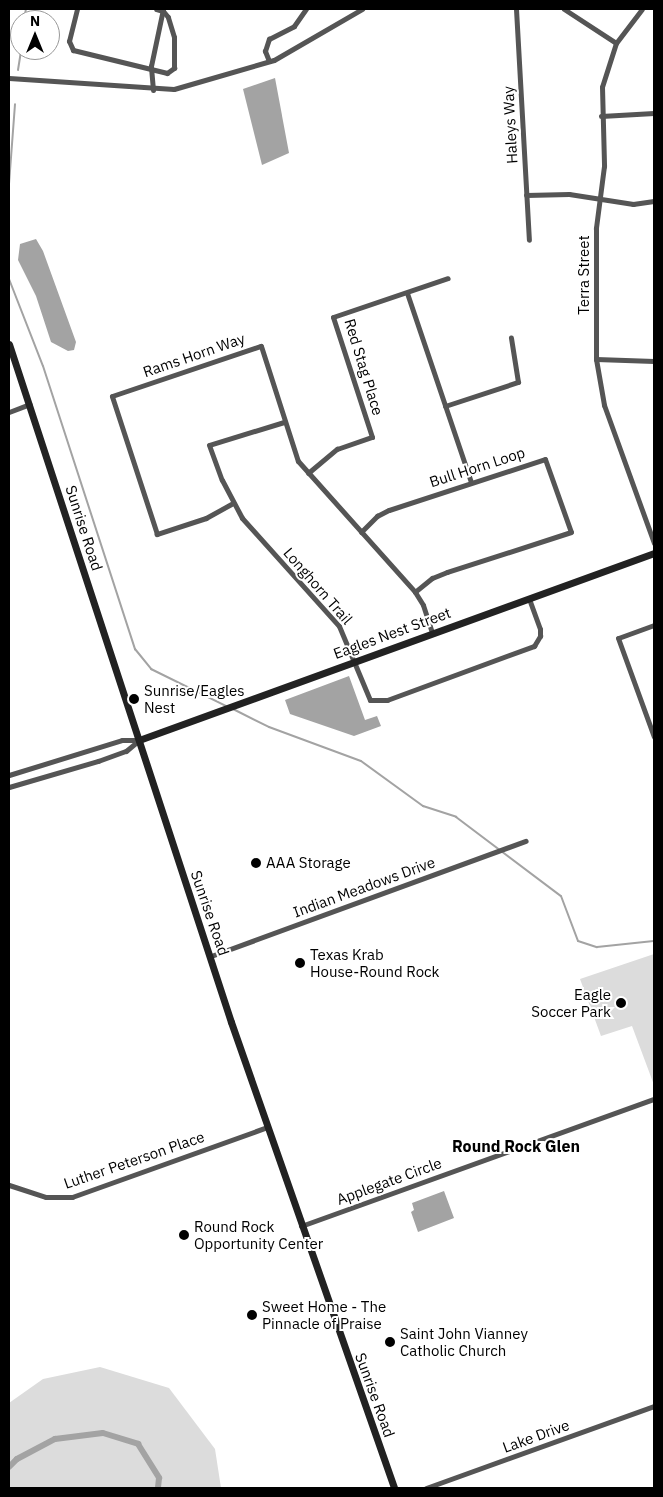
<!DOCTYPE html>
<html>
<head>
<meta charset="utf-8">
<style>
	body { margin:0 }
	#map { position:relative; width:663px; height:1497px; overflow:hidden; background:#fff; font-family:"IBM Plex Sans",sans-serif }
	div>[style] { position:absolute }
	.green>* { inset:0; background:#dcdcdc }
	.water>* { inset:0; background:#a3a3a3 }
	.stream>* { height:2px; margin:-1px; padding:0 1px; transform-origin:1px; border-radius:1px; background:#a3a3a3 }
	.canal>* { height:6px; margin:-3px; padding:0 3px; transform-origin:3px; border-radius:3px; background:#a3a3a3 }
	.street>* { height:5px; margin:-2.5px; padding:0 2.5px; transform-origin:2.5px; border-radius:2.5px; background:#555 }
	.secondary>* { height:7px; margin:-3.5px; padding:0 3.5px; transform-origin:3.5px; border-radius:3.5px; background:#222 }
	.dots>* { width:14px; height:14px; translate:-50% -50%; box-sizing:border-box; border:2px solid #fff; border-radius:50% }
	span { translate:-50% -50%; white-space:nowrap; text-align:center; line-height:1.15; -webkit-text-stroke:4px #fff; paint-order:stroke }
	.street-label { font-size:15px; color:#000 }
	.poi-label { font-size:15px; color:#000 }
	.left { translate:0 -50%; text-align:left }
	.right { translate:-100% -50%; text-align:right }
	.neighbourhood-label { font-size:16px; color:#000; font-weight:700 }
	.frame { position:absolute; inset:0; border:10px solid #000; pointer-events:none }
	.north { position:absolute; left:10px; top:10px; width:50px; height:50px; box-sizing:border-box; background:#fff; border:1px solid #999; border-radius:50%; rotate:0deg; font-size:14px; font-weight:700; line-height:20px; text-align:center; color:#000 }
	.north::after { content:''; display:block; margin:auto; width:18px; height:22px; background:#000; clip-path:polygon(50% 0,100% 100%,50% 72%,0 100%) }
</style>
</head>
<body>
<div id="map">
	<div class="green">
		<div style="clip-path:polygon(654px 954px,654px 1085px,632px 1026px,601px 1036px,580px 979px)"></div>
		<div style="clip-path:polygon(100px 1367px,169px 1388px,215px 1449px,221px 1488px,9px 1488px,9px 1403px,43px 1379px)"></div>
	</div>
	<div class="water">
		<div style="clip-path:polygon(275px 78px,289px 153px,262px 165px,243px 89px)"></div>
		<div style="clip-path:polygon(36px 239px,43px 251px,76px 342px,74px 350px,68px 351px,51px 342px,36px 296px,18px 260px,20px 244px)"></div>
		<div style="clip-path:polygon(349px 676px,365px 720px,377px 716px,381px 726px,354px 736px,290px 714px,285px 700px)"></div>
		<div style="clip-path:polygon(444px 1191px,454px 1218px,418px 1232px,411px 1212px,414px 1210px,412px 1203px)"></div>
	</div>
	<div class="stream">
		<div style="left:24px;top:20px;width:11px;rotate:-80deg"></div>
		<div style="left:18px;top:70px;width:20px;rotate:-81deg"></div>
		<div style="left:9px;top:184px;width:80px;rotate:-85.7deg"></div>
		<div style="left:9px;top:279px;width:93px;rotate:68.7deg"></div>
		<div style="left:43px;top:366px;width:298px;rotate:72deg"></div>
		<div style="left:135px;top:649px;width:26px;rotate:51deg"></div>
		<div style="left:151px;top:669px;width:84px;rotate:26.3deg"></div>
		<div style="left:233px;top:709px;width:40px;rotate:26.6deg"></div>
		<div style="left:269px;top:727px;width:98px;rotate:20.3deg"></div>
		<div style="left:361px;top:761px;width:77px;rotate:36deg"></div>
		<div style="left:423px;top:806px;width:35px;rotate:18deg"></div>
		<div style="left:456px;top:817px;width:131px;rotate:37deg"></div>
		<div style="left:561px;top:896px;width:48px;rotate:69.3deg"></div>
		<div style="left:578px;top:941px;width:20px;rotate:18deg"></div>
		<div style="left:597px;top:947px;width:57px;rotate:-6deg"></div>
	</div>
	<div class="canal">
		<div style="left:9px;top:1467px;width:11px;rotate:-45deg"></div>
		<div style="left:17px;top:1459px;width:43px;rotate:-27.8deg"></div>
		<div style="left:55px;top:1439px;width:48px;rotate:-7.1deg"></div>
		<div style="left:103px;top:1433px;width:37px;rotate:17deg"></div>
		<div style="left:138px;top:1444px;width:40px;rotate:58deg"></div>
		<div style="left:159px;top:1478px;width:10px;rotate:96deg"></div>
	</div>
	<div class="street">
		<div style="left:77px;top:9px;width:33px;rotate:104deg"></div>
		<div style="left:69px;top:41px;width:10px;rotate:66deg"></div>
		<div style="left:73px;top:50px;width:97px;rotate:13.7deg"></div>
		<div style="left:167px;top:73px;width:9px;rotate:-36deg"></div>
		<div style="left:174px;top:68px;width:31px;rotate:-90deg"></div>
		<div style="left:174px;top:37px;width:21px;rotate:-107deg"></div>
		<div style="left:168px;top:17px;width:8px;rotate:-130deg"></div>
		<div style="left:163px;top:11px;width:7px;rotate:-164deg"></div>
		<div style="left:516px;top:9px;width:231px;rotate:86.8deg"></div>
		<div style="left:564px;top:9px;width:62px;rotate:33.2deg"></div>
		<div style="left:642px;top:9px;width:43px;rotate:127.4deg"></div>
		<div style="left:616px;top:43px;width:46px;rotate:107.7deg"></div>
		<div style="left:602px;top:87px;width:79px;rotate:88.5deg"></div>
		<div style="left:604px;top:166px;width:63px;rotate:97.4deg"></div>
		<div style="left:596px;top:228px;width:131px;rotate:90deg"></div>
		<div style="left:596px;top:359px;width:47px;rotate:80.1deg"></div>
		<div style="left:604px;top:405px;width:147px;rotate:70.1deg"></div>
		<div style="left:269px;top:61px;width:11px;rotate:-112deg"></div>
		<div style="left:265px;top:51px;width:13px;rotate:-72deg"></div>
		<div style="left:269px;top:39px;width:28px;rotate:-27deg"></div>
		<div style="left:294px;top:26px;width:21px;rotate:-55deg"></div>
		<div style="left:9px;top:78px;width:165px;rotate:3.8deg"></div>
		<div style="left:174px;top:89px;width:104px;rotate:-16.2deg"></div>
		<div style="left:274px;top:60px;width:102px;rotate:-30.1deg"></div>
		<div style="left:153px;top:90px;width:24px;rotate:-95deg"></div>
		<div style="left:151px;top:66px;width:58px;rotate:-78.1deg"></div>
		<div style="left:601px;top:116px;width:53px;rotate:-3.2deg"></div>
		<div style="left:526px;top:195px;width:43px;rotate:-1.3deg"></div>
		<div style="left:569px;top:194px;width:65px;rotate:8.9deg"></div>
		<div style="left:633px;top:204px;width:21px;rotate:-8deg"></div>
		<div style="left:407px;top:293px;width:200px;rotate:71.3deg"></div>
		<div style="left:596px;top:359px;width:58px;rotate:2deg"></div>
		<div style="left:445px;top:406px;width:77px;rotate:-18.2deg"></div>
		<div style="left:518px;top:382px;width:45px;rotate:-99deg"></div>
		<div style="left:9px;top:412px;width:22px;rotate:-21deg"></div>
		<div style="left:284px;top:422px;width:78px;rotate:163deg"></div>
		<div style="left:209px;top:445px;width:37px;rotate:70deg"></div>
		<div style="left:222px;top:480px;width:43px;rotate:62.2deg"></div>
		<div style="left:242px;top:518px;width:145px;rotate:48.1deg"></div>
		<div style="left:339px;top:626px;width:80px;rotate:67.3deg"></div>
		<div style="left:370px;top:700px;width:17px"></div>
		<div style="left:387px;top:700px;width:157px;rotate:-20.2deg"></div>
		<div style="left:534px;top:646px;width:12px;rotate:-59deg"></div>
		<div style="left:540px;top:636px;width:7px;rotate:-90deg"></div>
		<div style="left:540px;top:629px;width:32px;rotate:-110deg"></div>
		<div style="left:308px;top:473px;width:38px;rotate:-40deg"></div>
		<div style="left:337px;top:449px;width:37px;rotate:-19deg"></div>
		<div style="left:372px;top:437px;width:126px;rotate:-108deg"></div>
		<div style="left:333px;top:317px;width:121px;rotate:-18.7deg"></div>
		<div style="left:233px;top:503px;width:31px;rotate:151deg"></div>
		<div style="left:206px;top:518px;width:52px;rotate:161.9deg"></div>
		<div style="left:157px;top:534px;width:145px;rotate:-108.1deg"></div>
		<div style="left:112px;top:396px;width:157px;rotate:-18.6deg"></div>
		<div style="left:261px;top:346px;width:121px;rotate:72.2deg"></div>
		<div style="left:298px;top:461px;width:176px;rotate:48.2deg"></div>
		<div style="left:415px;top:592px;width:15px;rotate:58deg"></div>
		<div style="left:423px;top:605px;width:29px;rotate:72deg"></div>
		<div style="left:361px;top:532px;width:23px;rotate:-45deg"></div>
		<div style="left:377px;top:516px;width:13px;rotate:-27deg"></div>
		<div style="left:389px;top:510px;width:164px;rotate:-18.1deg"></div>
		<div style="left:545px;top:459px;width:77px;rotate:70.4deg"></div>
		<div style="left:571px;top:532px;width:130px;rotate:162.1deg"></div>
		<div style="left:447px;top:572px;width:16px;rotate:158deg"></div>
		<div style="left:432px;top:578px;width:22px;rotate:141deg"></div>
		<div style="left:654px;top:625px;width:38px;rotate:160deg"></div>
		<div style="left:618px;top:638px;width:105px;rotate:70deg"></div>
		<div style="left:9px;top:775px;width:118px;rotate:-17.2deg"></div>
		<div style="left:122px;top:740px;width:16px"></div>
		<div style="left:9px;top:787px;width:93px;rotate:-16.3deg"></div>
		<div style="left:98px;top:761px;width:30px;rotate:-20deg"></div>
		<div style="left:126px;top:751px;width:17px;rotate:-40deg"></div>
		<div style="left:211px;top:956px;width:335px;rotate:-20.1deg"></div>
		<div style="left:9px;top:1185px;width:39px;rotate:18deg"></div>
		<div style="left:46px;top:1197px;width:26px"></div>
		<div style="left:72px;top:1197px;width:207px;rotate:-19.7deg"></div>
		<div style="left:301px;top:1226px;width:375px;rotate:-19.8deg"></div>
		<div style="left:426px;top:1488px;width:242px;rotate:-19.8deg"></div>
	</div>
	<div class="secondary">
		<div style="left:9px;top:344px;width:713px;rotate:71.87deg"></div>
		<div style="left:231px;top:1022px;width:494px;rotate:70.7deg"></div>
		<div style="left:139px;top:740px;width:548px;rotate:-19.96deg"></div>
	</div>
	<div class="dots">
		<div style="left:134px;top:699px;background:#000"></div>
		<div style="left:256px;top:863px;background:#000"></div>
		<div style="left:300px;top:963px;background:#000"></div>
		<div style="left:621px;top:1003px;background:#000"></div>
		<div style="left:184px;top:1235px;background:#000"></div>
		<div style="left:252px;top:1315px;background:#000"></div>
		<div style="left:390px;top:1342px;background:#000"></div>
	</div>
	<div class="street-label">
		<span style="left:510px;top:125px;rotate:-93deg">Haleys Way</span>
		<span style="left:584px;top:275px;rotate:-90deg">Terra Street</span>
		<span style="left:194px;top:355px;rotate:-19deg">Rams Horn Way</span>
		<span style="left:364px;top:367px;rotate:73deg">Red Stag Place</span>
		<span style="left:477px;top:467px;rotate:-18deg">Bull Horn Loop</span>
		<span style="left:84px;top:528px;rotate:72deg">Sunrise Road</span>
		<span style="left:318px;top:586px;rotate:49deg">Longhorn Trail</span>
		<span style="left:392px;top:633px;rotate:-20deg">Eagles Nest Street</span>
		<span style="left:364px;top:887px;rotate:-20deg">Indian Meadows Drive</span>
		<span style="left:210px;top:913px;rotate:71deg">Sunrise Road</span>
		<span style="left:134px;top:1160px;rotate:-19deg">Luther Peterson Place</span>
		<span style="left:389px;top:1181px;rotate:-20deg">Applegate Circle</span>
		<span style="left:375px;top:1395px;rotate:70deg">Sunrise Road</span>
		<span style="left:536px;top:1436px;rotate:-20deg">Lake Drive</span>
	</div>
	<div class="poi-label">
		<span class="left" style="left:144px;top:699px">Sunrise/Eagles<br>Nest</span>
		<span class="left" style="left:266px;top:863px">AAA Storage</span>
		<span class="left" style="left:310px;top:963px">Texas Krab<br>House-Round Rock</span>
		<span class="right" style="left:611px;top:1003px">Eagle<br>Soccer Park</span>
		<span class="left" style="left:194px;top:1235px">Round Rock<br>Opportunity Center</span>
		<span class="left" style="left:262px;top:1315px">Sweet Home - The<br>Pinnacle of Praise</span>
		<span class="left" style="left:400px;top:1342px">Saint John Vianney<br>Catholic Church</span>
	</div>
	<div class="neighbourhood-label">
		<span style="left:516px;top:1146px">Round Rock Glen</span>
	</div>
	<div class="frame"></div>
	<div class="north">N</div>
</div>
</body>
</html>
